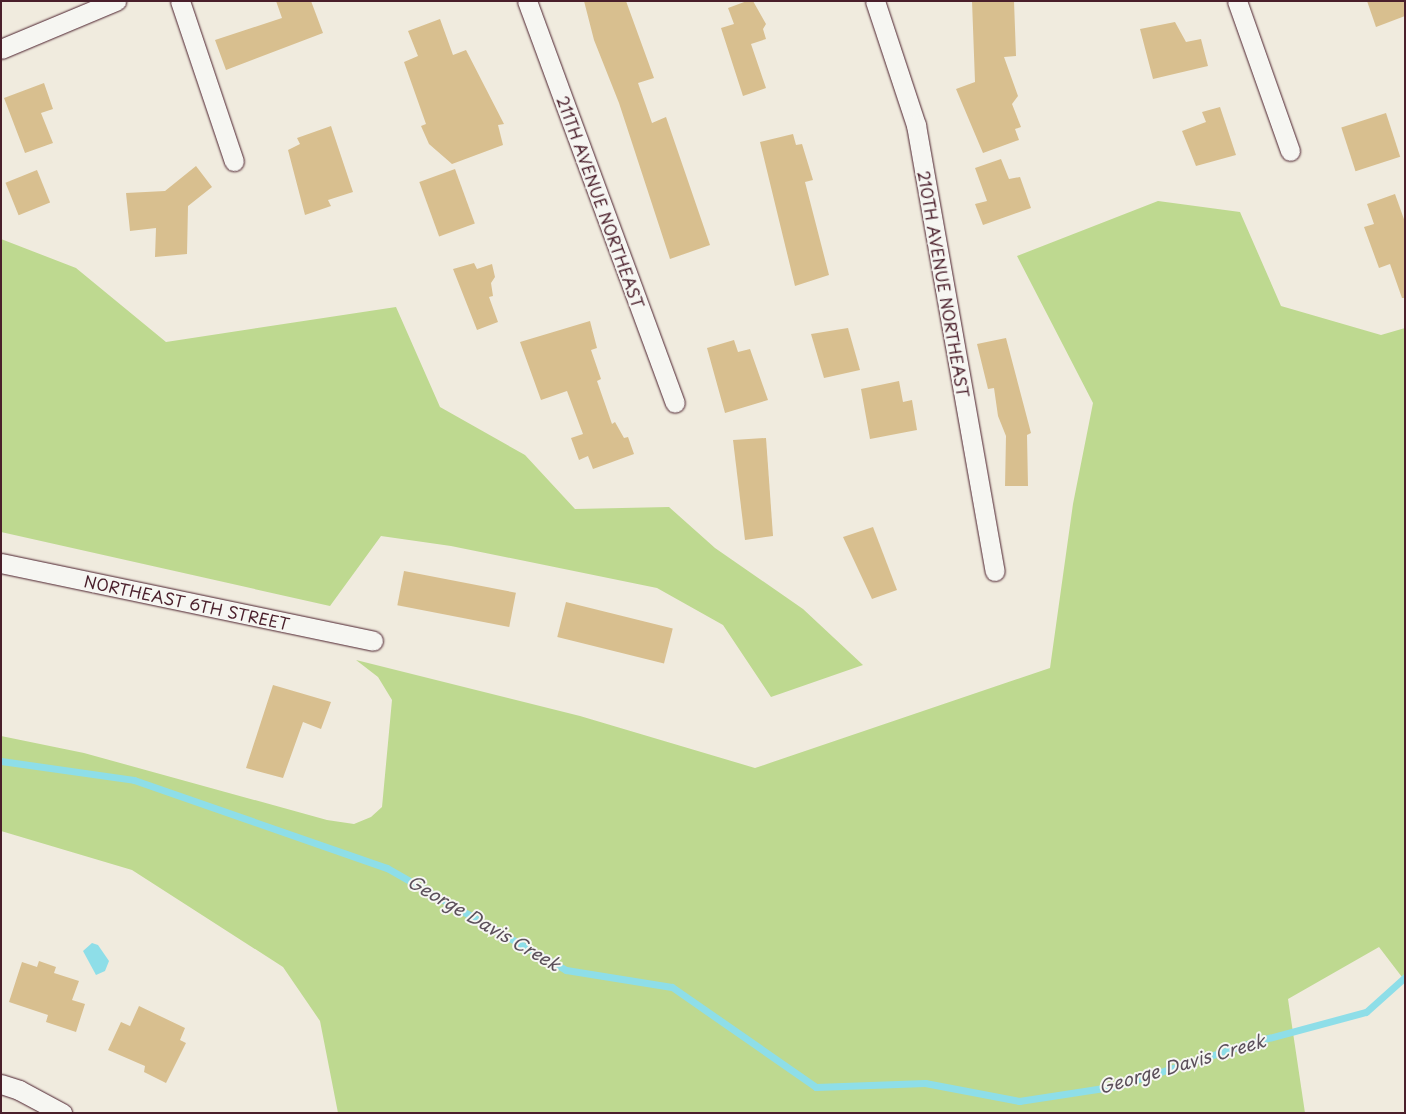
<!DOCTYPE html>
<html>
<head>
<meta charset="utf-8">
<style>
	body { margin:0 }
	#map { position:relative; width:1406px; height:1114px; overflow:hidden; background:#f0ebde; font-family:"Playpen Sans",sans-serif }
	div>[style] { position:absolute }
	.green>* { inset:0; background:#bed990 }
	.water>* { inset:0; background:#8edee8 }
	.stream>* { height:7px; margin:-3.5px; padding:0 3.5px; transform-origin:3.5px; border-radius:3.5px; background:#8edee8 }
	.building>* { inset:0; background:#d8bf8f; transform-origin:0 0 }
	.roads { filter:drop-shadow(0 0 1px #4a1f2b) drop-shadow(0 0 1px #4a1f2b) }
	.minor>* { height:19px; margin:-9.5px; padding:0 9.5px; transform-origin:9.5px; border-radius:9.5px; background:#f6f6f2 }
	span { translate:-50% -50%; white-space:nowrap; text-align:center; line-height:1.15; -webkit-text-stroke:4px #f6f6f2; paint-order:stroke }
	.street-label { font-size:16px; color:#4a1f2b }
	.water-label { font-size:18px; color:#5b4f5a; font-style:italic }
	.frame { position:absolute; inset:0; border:2px solid #4a1f2b; pointer-events:none }
</style>
</head>
<body>
<div id="map">
	<div class="green">
		<div style="clip-path:polygon(1158px 201px,1240px 212px,1281px 306px,1381px 335px,1405px 328px,1405px 981px,1379px 947px,1288px 999px,1305px 1113px,338px 1113px,320px 1021px,283px 967px,132px 870px,1px 831px,1px 736px,84px 753px,327px 820px,354px 824px,371px 817px,382px 807px,392px 700px,378px 677px,356px 660px,580px 716px,755px 768px,1050px 668px,1073px 504px,1093px 403px,1017px 256px)"></div>
		<div style="clip-path:polygon(1px 239px,76px 268px,166px 342px,396px 307px,440px 407px,525px 455px,575px 509px,669px 507px,715px 548px,803px 609px,863px 665px,771px 697px,723px 625px,657px 588px,451px 546px,381px 536px,330px 606px,1px 532px)"></div>
	</div>
	<div class="water">
		<div style="clip-path:polygon(92px 943px,98px 945px,109px 961px,105px 971px,96px 975px,83px 951px)"></div>
	</div>
	<div class="stream">
		<div style="left:1px;top:761px;width:134px;rotate:8.1deg"></div>
		<div style="left:134px;top:780px;width:268px;rotate:19.2deg"></div>
		<div style="left:387px;top:868px;width:206px;rotate:29.7deg"></div>
		<div style="left:566px;top:970px;width:107px;rotate:9.1deg"></div>
		<div style="left:672px;top:987px;width:175px;rotate:34.8deg"></div>
		<div style="left:816px;top:1087px;width:109px;rotate:-2.1deg"></div>
		<div style="left:925px;top:1083px;width:96px;rotate:10.8deg"></div>
		<div style="left:1019px;top:1101px;width:99px;rotate:-8.7deg"></div>
		<div style="left:1117px;top:1086px;width:140px;rotate:-17.9deg"></div>
		<div style="left:1250px;top:1043px;width:120px;rotate:-15deg"></div>
		<div style="left:1366px;top:1012px;width:52px;rotate:-41.9deg"></div>
	</div>
	<div class="building">
		<div style="clip-path:polygon(276px 1px,311px 1px,323px 33px,226px 70px,215px 40px,282px 18px)"></div>
		<div style="clip-path:polygon(584px 1px,626px 1px,654px 78px,638px 83px,652px 123px,666px 117px,710px 245px,670px 259px,619px 103px,594px 40px)"></div>
		<div style="clip-path:polygon(747px 1px,753px 1px,766px 24px,763px 29px,766px 39px,751px 44px,766px 88px,743px 96px,721px 28px,734px 24px,728px 8px)"></div>
		<div style="clip-path:polygon(972px 1px,1014px 1px,1016px 56px,1004px 57px,1018px 96px,1012px 104px,1021px 127px,1015px 129px,1019px 140px,983px 153px,956px 89px,975px 82px)"></div>
		<div style="clip-path:polygon(1367px 1px,1405px 1px,1405px 16px,1376px 27px)"></div>
		<div style="clip-path:polygon(440px 19px,453px 55px,466px 50px,504px 124px,498px 125px,503px 145px,452px 164px,429px 144px,421px 126px,426px 124px,404px 62px,418px 56px,408px 31px)"></div>
		<div style="clip-path:polygon(1175px 22px,1186px 42px,1201px 39px,1208px 66px,1153px 79px,1140px 29px)"></div>
		<div style="clip-path:polygon(44px 83px,53px 109px,41px 113px,53px 143px,25px 153px,4px 98px)"></div>
		<div style="clip-path:polygon(1220px 107px,1236px 155px,1196px 166px,1182px 131px,1206px 122px,1202px 112px)"></div>
		<div style="left:1386px;top:113px;width:46px;height:47px;rotate:72deg"></div>
		<div style="clip-path:polygon(331px 126px,353px 192px,328px 200px,331px 206px,305px 215px,288px 150px,300px 144px,297px 138px)"></div>
		<div style="clip-path:polygon(793px 134px,796px 145px,802px 144px,813px 180px,805px 182px,829px 275px,795px 286px,760px 142px)"></div>
		<div style="clip-path:polygon(1001px 159px,1009px 179px,1020px 177px,1031px 208px,983px 225px,975px 204px,987px 201px,975px 168px)"></div>
		<div style="clip-path:polygon(196px 166px,212px 187px,188px 206px,187px 254px,155px 257px,156px 228px,130px 231px,126px 193px,165px 191px)"></div>
		<div style="left:455px;top:169px;width:58px;height:38px;rotate:70deg"></div>
		<div style="left:37px;top:170px;width:35px;height:34px;rotate:68deg"></div>
		<div style="clip-path:polygon(1395px 194px,1405px 222px,1405px 298px,1402px 298px,1390px 264px,1379px 268px,1364px 227px,1374px 224px,1367px 204px)"></div>
		<div style="clip-path:polygon(474px 263px,477px 269px,492px 264px,495px 277px,491px 283px,493px 296px,489px 297px,498px 322px,477px 330px,453px 269px)"></div>
		<div style="clip-path:polygon(590px 321px,597px 348px,591px 350px,601px 379px,597px 381px,612px 424px,615px 422px,624px 438px,628px 437px,634px 454px,593px 469px,588px 456px,579px 460px,571px 438px,583px 434px,567px 391px,541px 400px,520px 342px)"></div>
		<div style="clip-path:polygon(848px 328px,860px 370px,824px 378px,811px 334px)"></div>
		<div style="clip-path:polygon(1006px 338px,1031px 433px,1027px 435px,1028px 486px,1005px 486px,1006px 436px,998px 416px,994px 388px,988px 389px,977px 344px)"></div>
		<div style="clip-path:polygon(734px 340px,738px 352px,750px 349px,768px 400px,725px 413px,707px 348px)"></div>
		<div style="clip-path:polygon(899px 381px,903px 402px,912px 400px,917px 430px,870px 439px,861px 389px)"></div>
		<div style="clip-path:polygon(766px 438px,773px 536px,745px 540px,733px 440px)"></div>
		<div style="clip-path:polygon(873px 527px,897px 590px,872px 599px,843px 537px)"></div>
		<div style="left:404px;top:571px;width:114px;height:35px;rotate:11deg"></div>
		<div style="left:566px;top:602px;width:110px;height:36px;rotate:14deg"></div>
		<div style="clip-path:polygon(273px 685px,331px 702px,321px 729px,303px 722px,283px 778px,246px 768px)"></div>
		<div style="clip-path:polygon(39px 961px,56px 967px,54px 973px,79px 981px,72px 1000px,85px 1004px,76px 1032px,46px 1022px,48px 1015px,9px 1002px,22px 962px,37px 967px)"></div>
		<div style="clip-path:polygon(139px 1006px,185px 1028px,180px 1040px,186px 1043px,166px 1083px,144px 1072px,145px 1066px,108px 1050px,121px 1022px,130px 1026px)"></div>
	</div>
	<div class="roads">
		<div class="minor">
			<div style="left:180px;top:1px;width:169px;rotate:71.4deg"></div>
			<div style="left:527px;top:1px;width:428px;rotate:69.8deg"></div>
			<div style="left:875px;top:1px;width:131px;rotate:71.7deg"></div>
			<div style="left:916px;top:125px;width:453px;rotate:80deg"></div>
			<div style="left:1237px;top:1px;width:159px;rotate:70.5deg"></div>
			<div style="left:1px;top:49px;width:125px;rotate:-22.7deg"></div>
			<div style="left:1px;top:563px;width:380px;rotate:11.8deg"></div>
			<div style="left:1px;top:1084px;width:19px;rotate:18deg"></div>
			<div style="left:19px;top:1090px;width:49px;rotate:28.1deg"></div>
		</div>
	</div>
	<div class="street-label">
		<span style="left:601px;top:202px;rotate:70deg">211TH AVENUE NORTHEAST</span>
		<span style="left:944px;top:284px;rotate:80deg">210TH AVENUE NORTHEAST</span>
		<span style="left:187px;top:602px;rotate:12deg">NORTHEAST 6TH STREET</span>
	</div>
	<div class="water-label">
		<span style="left:484px;top:923px;rotate:30deg">George Davis Creek</span>
		<span style="left:1182px;top:1064px;rotate:-16deg">George Davis Creek</span>
	</div>
	<div class="frame"></div>
</div>
</body>
</html>
